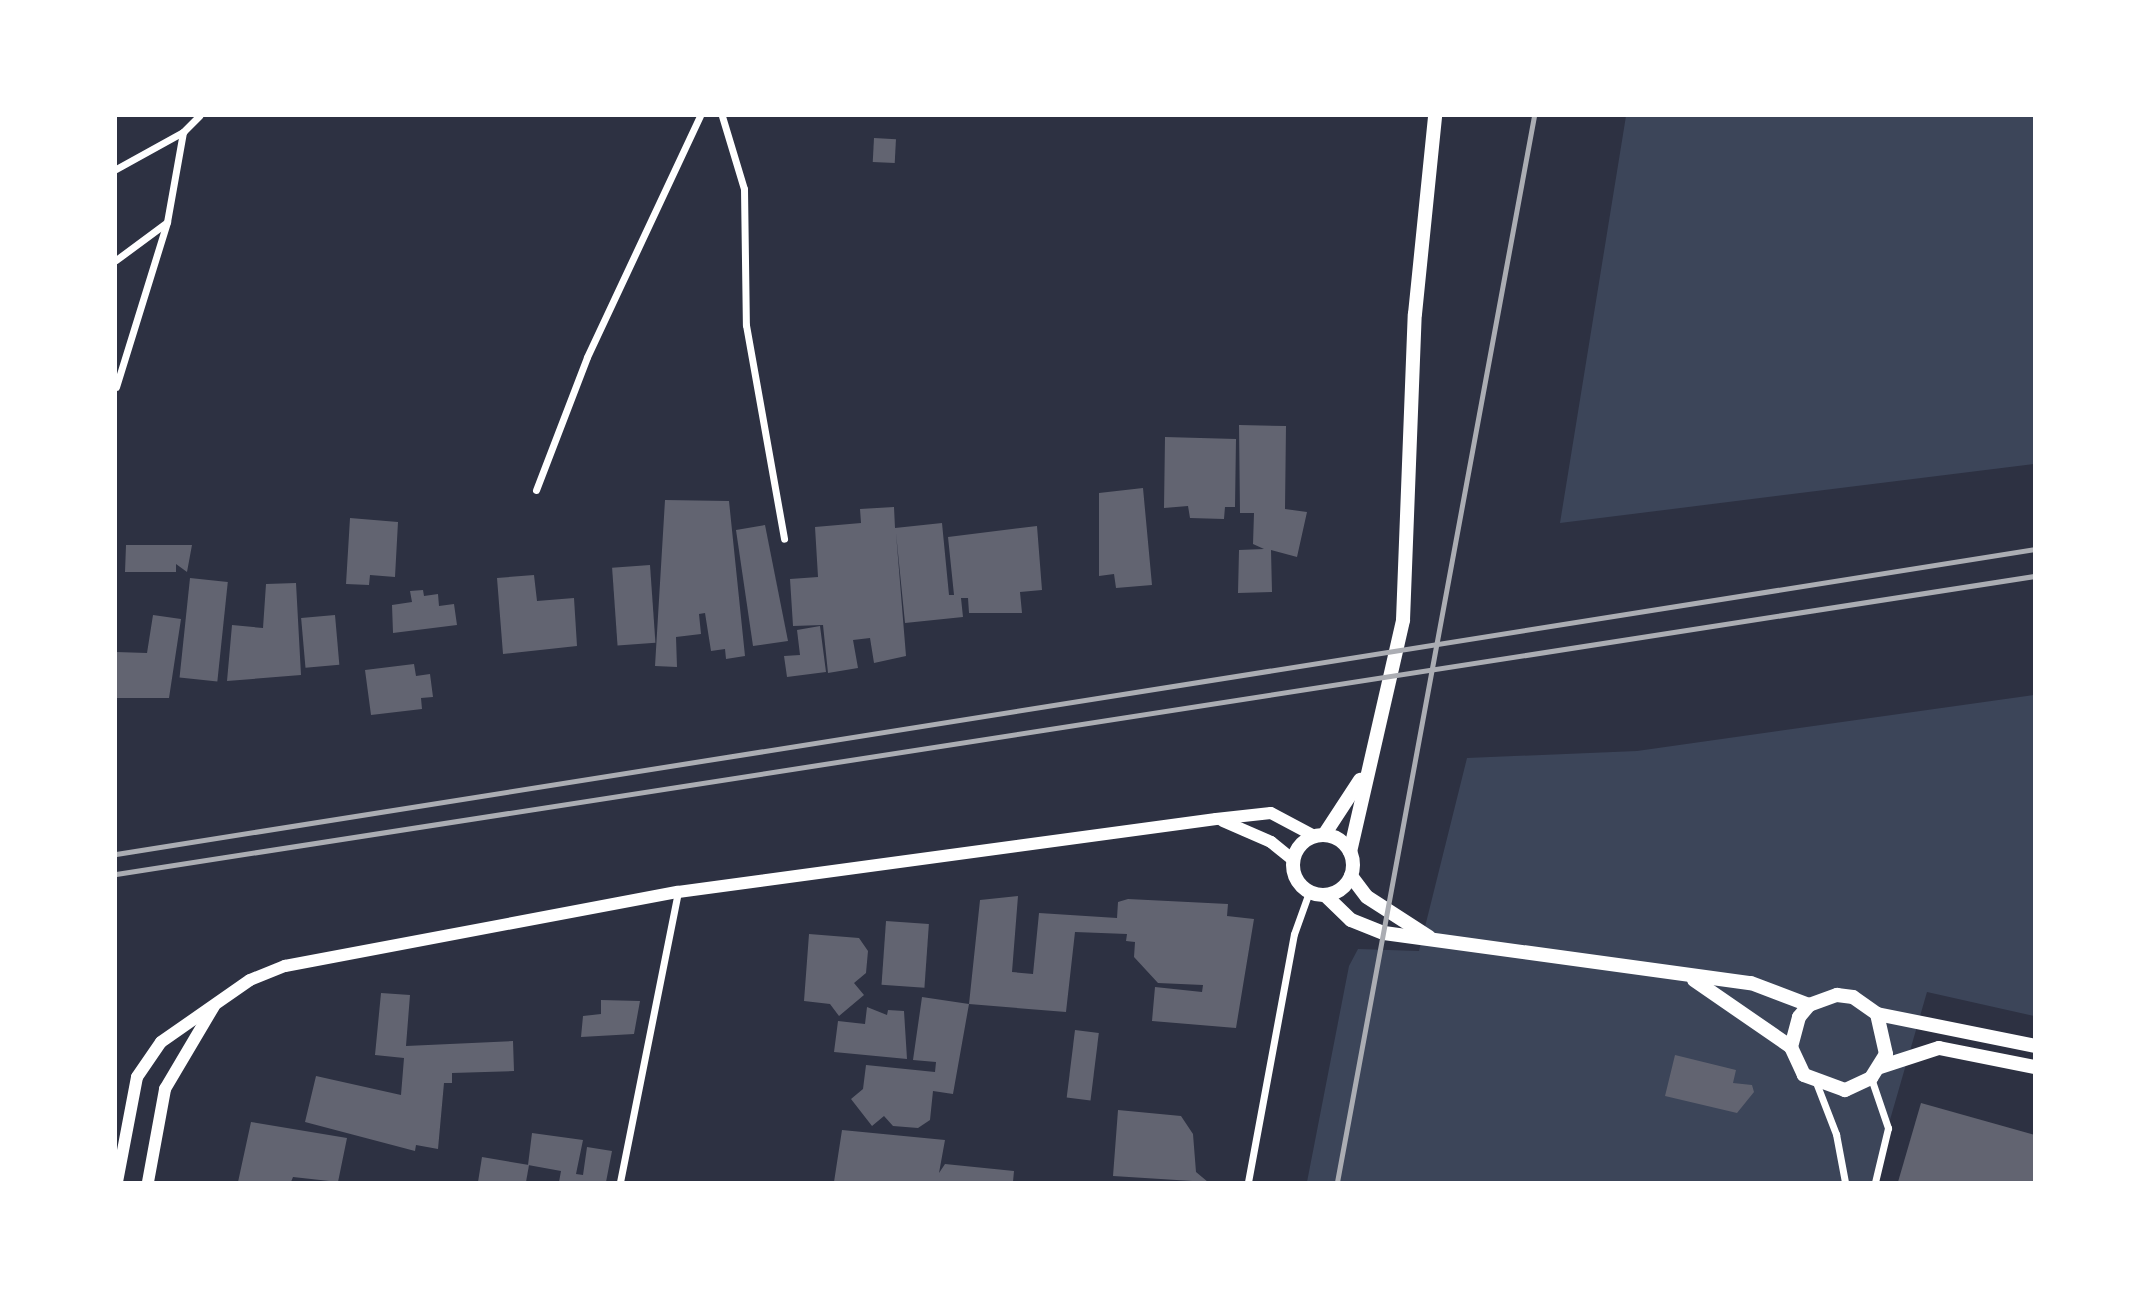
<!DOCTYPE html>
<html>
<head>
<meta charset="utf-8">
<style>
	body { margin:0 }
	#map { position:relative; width:2150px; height:1298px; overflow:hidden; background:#2d3142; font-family:Inter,sans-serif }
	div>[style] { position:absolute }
	.green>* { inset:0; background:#3c4559 }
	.building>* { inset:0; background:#626471; transform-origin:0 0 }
	.minor>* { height:7px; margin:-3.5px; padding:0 3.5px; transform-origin:3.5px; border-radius:3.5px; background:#fff }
	.tertiary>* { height:12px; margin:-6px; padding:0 6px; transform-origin:6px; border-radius:6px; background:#fff }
	.secondary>* { height:14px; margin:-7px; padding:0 7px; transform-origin:7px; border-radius:7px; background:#fff }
	.secondary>.ring { margin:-7px; padding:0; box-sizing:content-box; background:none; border:14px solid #fff; border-radius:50% }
	.rail>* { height:5px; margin:-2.5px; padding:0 2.5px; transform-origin:2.5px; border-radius:2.5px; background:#abadb3 }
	span { translate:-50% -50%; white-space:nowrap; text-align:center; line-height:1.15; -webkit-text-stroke:5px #fff; paint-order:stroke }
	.frame { position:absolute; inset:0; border:117px solid #fff; pointer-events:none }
</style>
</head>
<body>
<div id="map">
	<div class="green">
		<div style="clip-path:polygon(1626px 116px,2034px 116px,2034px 464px,1560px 523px)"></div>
		<div style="clip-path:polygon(2034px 695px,2034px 1016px,1927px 992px,1872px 1182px,1307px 1182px,1349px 966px,1358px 949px,1419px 951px,1467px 758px,1637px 751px)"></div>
	</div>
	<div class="building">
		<div style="left:874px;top:138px;width:22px;height:24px;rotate:3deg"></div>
		<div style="clip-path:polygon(1239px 425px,1286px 426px,1285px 509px,1307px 512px,1297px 557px,1271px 550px,1272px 592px,1238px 593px,1239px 550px,1264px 549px,1253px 544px,1254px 513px,1240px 513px)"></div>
		<div style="clip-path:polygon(1165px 437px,1236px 439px,1235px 507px,1225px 507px,1224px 519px,1190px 518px,1188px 506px,1164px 508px)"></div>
		<div style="clip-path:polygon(1143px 488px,1152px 585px,1116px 588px,1114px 574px,1099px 576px,1099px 493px)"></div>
		<div style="clip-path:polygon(665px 500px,729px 501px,745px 656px,726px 659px,725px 649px,711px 651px,705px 613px,699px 614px,701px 634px,676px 637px,677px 667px,655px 666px)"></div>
		<div style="clip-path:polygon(894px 507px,895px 528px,942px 523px,949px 595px,954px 595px,948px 537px,1037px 526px,1042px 590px,1020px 592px,1022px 613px,969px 613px,968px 598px,961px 598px,963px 617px,905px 623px,896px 533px,906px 656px,874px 663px,870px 638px,853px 640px,858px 668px,828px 673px,823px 625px,793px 626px,790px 579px,818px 577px,815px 527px,861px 523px,860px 509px)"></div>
		<div style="clip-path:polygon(350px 518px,398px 522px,395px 577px,370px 575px,369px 585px,346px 584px)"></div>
		<div style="clip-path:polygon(765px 525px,788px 641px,753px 646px,736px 530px)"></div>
		<div style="clip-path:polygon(126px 545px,192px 545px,187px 572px,176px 564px,176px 572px,125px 572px)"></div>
		<div style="left:650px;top:565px;width:78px;height:38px;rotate:86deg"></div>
		<div style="clip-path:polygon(534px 575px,537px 601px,574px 598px,577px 646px,503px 654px,497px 578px)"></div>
		<div style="left:190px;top:578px;width:38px;height:100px;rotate:6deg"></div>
		<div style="clip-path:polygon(296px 583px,301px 675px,227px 681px,232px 625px,263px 628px,266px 584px)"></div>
		<div style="clip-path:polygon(423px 590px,424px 596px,438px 594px,439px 606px,454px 604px,457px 625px,393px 633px,392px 605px,412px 602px,410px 591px)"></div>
		<div style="clip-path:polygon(153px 615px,181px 619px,169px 698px,116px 698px,116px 652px,147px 653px)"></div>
		<div style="left:335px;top:615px;width:50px;height:34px;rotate:85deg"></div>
		<div style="clip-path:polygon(820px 626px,826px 672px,787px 677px,784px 656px,800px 655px,797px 630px)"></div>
		<div style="clip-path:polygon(414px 664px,416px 676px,430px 674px,433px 697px,421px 698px,422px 709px,371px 715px,365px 670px)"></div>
		<div style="clip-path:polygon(1018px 896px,1012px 972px,1033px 974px,1039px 913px,1117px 918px,1118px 902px,1128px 899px,1228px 904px,1227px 916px,1254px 919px,1236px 1028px,1152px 1021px,1155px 987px,1202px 992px,1203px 985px,1158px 983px,1134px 957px,1135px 942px,1126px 941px,1127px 934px,1075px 932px,1066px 1012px,969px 1004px,953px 1094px,933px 1091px,930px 1120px,918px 1128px,893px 1126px,884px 1116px,872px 1126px,851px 1099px,863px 1089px,866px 1065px,935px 1072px,936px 1062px,913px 1060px,922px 997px,969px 1004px,980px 900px)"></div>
		<div style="left:886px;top:921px;width:43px;height:64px;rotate:4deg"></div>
		<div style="clip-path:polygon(809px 934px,859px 938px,868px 951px,866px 973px,854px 983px,864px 995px,839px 1016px,830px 1004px,804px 1001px)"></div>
		<div style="clip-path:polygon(381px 993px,410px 995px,406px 1046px,513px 1041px,514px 1071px,452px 1073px,452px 1083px,444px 1083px,438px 1149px,416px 1145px,415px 1151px,305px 1122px,316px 1076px,401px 1095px,404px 1058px,375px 1055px)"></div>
		<div style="clip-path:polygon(601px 1000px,640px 1001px,634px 1034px,581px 1037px,583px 1016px,601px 1014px)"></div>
		<div style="clip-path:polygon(867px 1007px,887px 1015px,888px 1010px,904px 1011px,907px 1059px,834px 1052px,838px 1021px,865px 1024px)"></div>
		<div style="left:1075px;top:1030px;width:24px;height:68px;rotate:7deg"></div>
		<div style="clip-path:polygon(1675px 1055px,1736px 1070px,1733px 1083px,1752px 1085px,1754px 1092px,1737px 1113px,1665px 1096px)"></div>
		<div style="clip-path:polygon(1921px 1103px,2035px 1135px,2035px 1182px,1898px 1182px)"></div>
		<div style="clip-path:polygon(1118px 1110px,1181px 1116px,1193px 1134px,1196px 1172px,1208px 1182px,1113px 1176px)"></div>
		<div style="clip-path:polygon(251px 1122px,347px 1138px,338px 1182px,293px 1177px,291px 1182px,238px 1182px)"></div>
		<div style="clip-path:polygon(842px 1130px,945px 1140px,939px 1173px,945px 1164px,1014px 1171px,1013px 1182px,834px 1182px)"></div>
		<div style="clip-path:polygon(532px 1133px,583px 1140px,576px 1174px,583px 1175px,587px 1147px,612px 1151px,606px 1182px,559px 1182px,561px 1171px,528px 1165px)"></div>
		<div style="clip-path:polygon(482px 1157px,529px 1165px,526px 1182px,478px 1182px)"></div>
	</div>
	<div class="minor">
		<div style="left:722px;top:116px;width:76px;rotate:73.2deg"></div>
		<div style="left:744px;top:189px;width:136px;rotate:89.2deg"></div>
		<div style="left:746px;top:325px;width:217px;rotate:79.9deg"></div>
		<div style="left:116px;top:169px;width:77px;rotate:-28.9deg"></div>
		<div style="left:183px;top:132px;width:23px;rotate:-45deg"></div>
		<div style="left:116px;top:260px;width:62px;rotate:-36.5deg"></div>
		<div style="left:116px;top:387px;width:173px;rotate:-72.8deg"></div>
		<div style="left:167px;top:222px;width:91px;rotate:-79.9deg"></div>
		<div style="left:536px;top:490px;width:142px;rotate:-69deg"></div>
		<div style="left:587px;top:357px;width:266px;rotate:-64.9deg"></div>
		<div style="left:1871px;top:1078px;width:53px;rotate:71.2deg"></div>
		<div style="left:1888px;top:1128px;width:56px;rotate:103.5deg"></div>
		<div style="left:1817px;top:1085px;width:53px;rotate:68.8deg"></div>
		<div style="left:1836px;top:1134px;width:49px;rotate:79.4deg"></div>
		<div style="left:620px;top:1182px;width:296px;rotate:-78.7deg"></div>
		<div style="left:1248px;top:1182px;width:252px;rotate:-79.5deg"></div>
		<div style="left:1294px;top:934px;width:45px;rotate:-70.3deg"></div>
	</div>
	<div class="tertiary">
		<div style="left:1223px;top:821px;width:52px;rotate:23.6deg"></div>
		<div style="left:1271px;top:842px;width:28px;rotate:39deg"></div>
		<div style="left:117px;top:1182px;width:107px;rotate:-79.2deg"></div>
		<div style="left:137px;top:1077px;width:42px;rotate:-55.6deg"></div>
		<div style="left:161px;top:1042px;width:108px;rotate:-34.9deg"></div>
		<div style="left:250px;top:980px;width:38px;rotate:-22deg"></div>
		<div style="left:285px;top:966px;width:400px;rotate:-10.7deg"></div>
		<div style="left:678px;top:892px;width:543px;rotate:-7.73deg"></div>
		<div style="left:1216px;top:819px;width:55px;rotate:-6.2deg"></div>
		<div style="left:1271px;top:813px;width:49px;rotate:28.1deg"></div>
		<div style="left:148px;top:1182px;width:95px;rotate:-79.6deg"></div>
		<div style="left:165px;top:1089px;width:96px;rotate:-59.4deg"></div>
	</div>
	<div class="secondary">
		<div class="ring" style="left:1293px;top:835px;width:46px;height:46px"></div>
		<div style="left:1324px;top:835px;width:66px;rotate:-56.8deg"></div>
		<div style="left:1350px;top:852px;width:238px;rotate:-77.1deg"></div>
		<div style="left:1403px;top:620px;width:306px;rotate:-87.8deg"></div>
		<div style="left:1415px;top:314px;width:199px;rotate:-84.2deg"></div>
		<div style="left:1351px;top:876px;width:26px;rotate:53deg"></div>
		<div style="left:1367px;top:897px;width:74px;rotate:32.8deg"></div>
		<div style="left:1325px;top:895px;width:36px;rotate:44deg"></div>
		<div style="left:1351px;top:920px;width:35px;rotate:22deg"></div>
		<div style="left:1384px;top:933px;width:370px;rotate:7.8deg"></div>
		<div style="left:1751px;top:983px;width:62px;rotate:20.8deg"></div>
		<div style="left:1694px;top:980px;width:118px;rotate:34.6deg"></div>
		<div style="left:1877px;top:1014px;width:41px;rotate:77.3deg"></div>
		<div style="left:1886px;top:1054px;width:28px;rotate:122deg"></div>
		<div style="left:1871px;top:1078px;width:29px;rotate:155deg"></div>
		<div style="left:1845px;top:1090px;width:44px;rotate:-159.9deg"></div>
		<div style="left:1804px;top:1075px;width:31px;rotate:-115deg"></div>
		<div style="left:1791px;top:1047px;width:31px;rotate:-75deg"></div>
		<div style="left:1799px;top:1017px;width:16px;rotate:-50deg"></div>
		<div style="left:1809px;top:1005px;width:30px;rotate:-20deg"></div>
		<div style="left:1837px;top:995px;width:16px;rotate:7deg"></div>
		<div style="left:1853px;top:997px;width:29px;rotate:35deg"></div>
		<div style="left:1877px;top:1014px;width:161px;rotate:11.4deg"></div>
		<div style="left:1880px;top:1067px;width:62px;rotate:-17.9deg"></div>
		<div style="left:1939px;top:1048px;width:98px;rotate:11.2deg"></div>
	</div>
	<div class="rail">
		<div style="left:116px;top:854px;width:1943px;rotate:-9.03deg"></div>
		<div style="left:116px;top:874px;width:1942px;rotate:-8.83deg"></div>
		<div style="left:1337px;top:1182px;width:1084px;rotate:-79.53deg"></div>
	</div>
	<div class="frame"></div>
</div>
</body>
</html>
